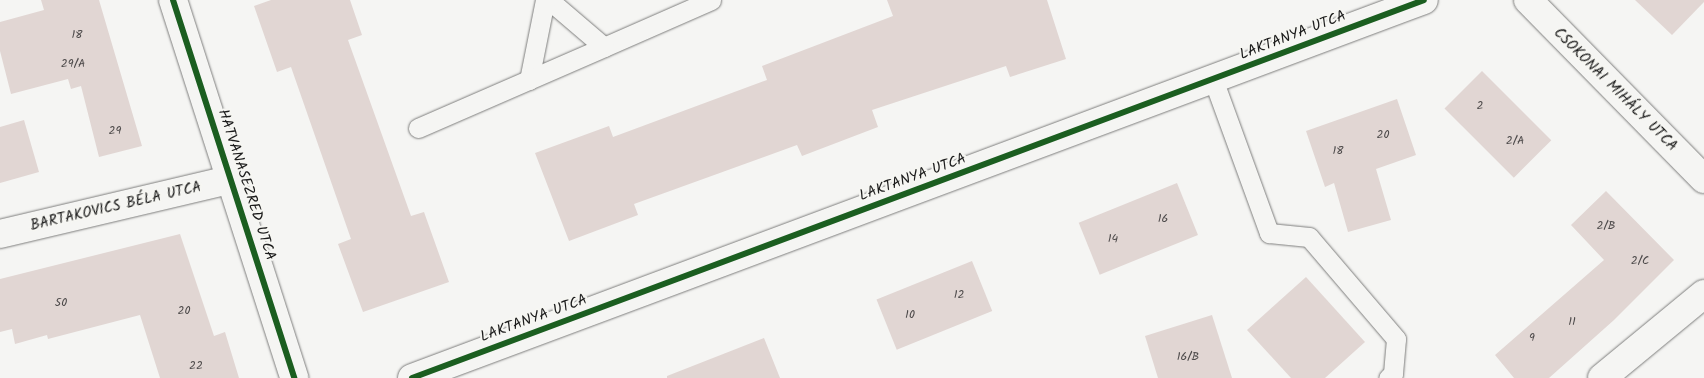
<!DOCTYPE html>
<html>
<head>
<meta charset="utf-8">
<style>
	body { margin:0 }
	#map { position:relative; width:1704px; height:378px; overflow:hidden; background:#f5f5f3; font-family:Kalam,sans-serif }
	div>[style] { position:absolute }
	.building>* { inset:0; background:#e1d6d3; transform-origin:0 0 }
	.roads { filter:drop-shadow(0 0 1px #7e7e7d) drop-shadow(0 0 1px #7e7e7d) }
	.service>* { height:19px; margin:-9.5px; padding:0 9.5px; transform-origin:9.5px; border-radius:9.5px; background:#f5f5f3 }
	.minor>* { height:28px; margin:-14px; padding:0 14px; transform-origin:14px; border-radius:14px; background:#f5f5f3 }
	.cycleway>* { height:6px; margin:-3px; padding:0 3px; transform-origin:3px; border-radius:3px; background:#1b5e20 }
	span { translate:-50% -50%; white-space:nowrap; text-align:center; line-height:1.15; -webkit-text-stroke:4px #f6f6f2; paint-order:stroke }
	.number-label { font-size:12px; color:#4d4a4a }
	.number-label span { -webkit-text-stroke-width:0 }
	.street-label { font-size:15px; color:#1c1c1c }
</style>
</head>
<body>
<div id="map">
	<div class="building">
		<div style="clip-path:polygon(41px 0,99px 0,142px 146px,99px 157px,81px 86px,71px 89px,68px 79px,11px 94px,0 51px,0 22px,44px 10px)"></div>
		<div style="clip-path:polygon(271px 0,350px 0,362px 35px,348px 40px,411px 216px,424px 212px,449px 282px,363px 312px,338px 244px,351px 239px,291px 67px,277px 72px,254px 6px)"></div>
		<div style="clip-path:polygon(887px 0,1047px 0,1066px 59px,1010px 77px,1006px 66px,872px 110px,878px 127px,802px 156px,797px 145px,634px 204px,638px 215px,569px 241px,535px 153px,609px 126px,613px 137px,767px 80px,762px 66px,893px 16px)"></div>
		<div style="clip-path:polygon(1635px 0,1704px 0,1704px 2px,1672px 35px)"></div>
		<div style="left:1482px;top:71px;width:98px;height:53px;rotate:45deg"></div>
		<div style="clip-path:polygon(1397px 99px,1416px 155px,1376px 169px,1391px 220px,1348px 232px,1334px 183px,1325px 187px,1306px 131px)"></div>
		<div style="clip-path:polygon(24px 120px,39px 172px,0 183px,0 127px)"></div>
		<div style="left:1177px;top:183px;width:56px;height:106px;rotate:68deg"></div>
		<div style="clip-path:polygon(1606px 191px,1674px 260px,1614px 320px,1549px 378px,1514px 378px,1495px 355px,1604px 260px,1571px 225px)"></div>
		<div style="clip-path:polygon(180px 234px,214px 336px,225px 332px,239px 378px,160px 378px,140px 315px,48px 339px,47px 335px,15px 344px,12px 329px,0 332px,0 279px)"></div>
		<div style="left:972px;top:261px;width:54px;height:103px;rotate:68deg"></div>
		<div style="clip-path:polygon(1306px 277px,1365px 342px,1325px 378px,1291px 378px,1247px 330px)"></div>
		<div style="clip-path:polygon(1212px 315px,1232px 378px,1158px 378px,1145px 336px)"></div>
		<div style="clip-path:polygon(764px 338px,780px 378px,667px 378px,667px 376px)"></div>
	</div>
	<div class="roads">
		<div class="service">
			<div style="left:549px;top:0;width:72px;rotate:40.5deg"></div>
			<div style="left:604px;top:47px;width:117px;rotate:-23.7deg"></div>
			<div style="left:1213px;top:79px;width:164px;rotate:70deg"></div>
			<div style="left:1269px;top:233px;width:40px;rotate:5.7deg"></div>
			<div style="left:1309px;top:237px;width:134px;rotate:49.5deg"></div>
			<div style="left:1396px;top:339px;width:35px;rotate:95deg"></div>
			<div style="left:1393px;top:374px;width:6px;rotate:141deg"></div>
			<div style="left:529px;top:80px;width:82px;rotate:-78.7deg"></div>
			<div style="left:418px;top:128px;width:203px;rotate:-23.5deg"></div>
		</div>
		<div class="minor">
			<div style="left:173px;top:0;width:397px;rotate:72.2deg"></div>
			<div style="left:1528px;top:0;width:251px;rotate:45.5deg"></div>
			<div style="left:0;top:234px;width:238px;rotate:-13.3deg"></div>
			<div style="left:412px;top:378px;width:1080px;rotate:-20.48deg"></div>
			<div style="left:1602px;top:378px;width:132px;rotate:-39.5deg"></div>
		</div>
	</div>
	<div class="cycleway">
		<div style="left:173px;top:0;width:397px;rotate:72.2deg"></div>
		<div style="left:412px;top:378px;width:1080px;rotate:-20.48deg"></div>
	</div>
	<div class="number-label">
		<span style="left:77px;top:35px">18</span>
		<span style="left:73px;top:64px">29/A</span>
		<span style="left:1480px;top:106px">2</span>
		<span style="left:115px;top:131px">29</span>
		<span style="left:1383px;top:135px">20</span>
		<span style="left:1515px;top:141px">2/A</span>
		<span style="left:1338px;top:151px">18</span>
		<span style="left:1163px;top:219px">16</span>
		<span style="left:1606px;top:226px">2/B</span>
		<span style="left:1113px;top:239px">14</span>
		<span style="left:1640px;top:261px">2/C</span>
		<span style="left:959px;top:295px">12</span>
		<span style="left:61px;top:303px">50</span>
		<span style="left:184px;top:311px">20</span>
		<span style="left:910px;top:315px">10</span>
		<span style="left:1572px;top:322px">11</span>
		<span style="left:1532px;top:338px">9</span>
		<span style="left:1188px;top:357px">16/B</span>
		<span style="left:196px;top:366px">22</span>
	</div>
	<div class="street-label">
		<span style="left:1293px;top:36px;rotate:-21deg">LAKTANYA UTCA</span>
		<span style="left:1615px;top:90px;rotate:45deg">CSOKONAI MIHÁLY UTCA</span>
		<span style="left:913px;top:178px;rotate:-20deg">LAKTANYA UTCA</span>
		<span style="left:246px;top:185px;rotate:72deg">HATVANASEZRED UTCA</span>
		<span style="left:116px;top:207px;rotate:-13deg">BARTAKOVICS BÉLA UTCA</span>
		<span style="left:534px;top:319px;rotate:-20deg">LAKTANYA UTCA</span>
	</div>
</div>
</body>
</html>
